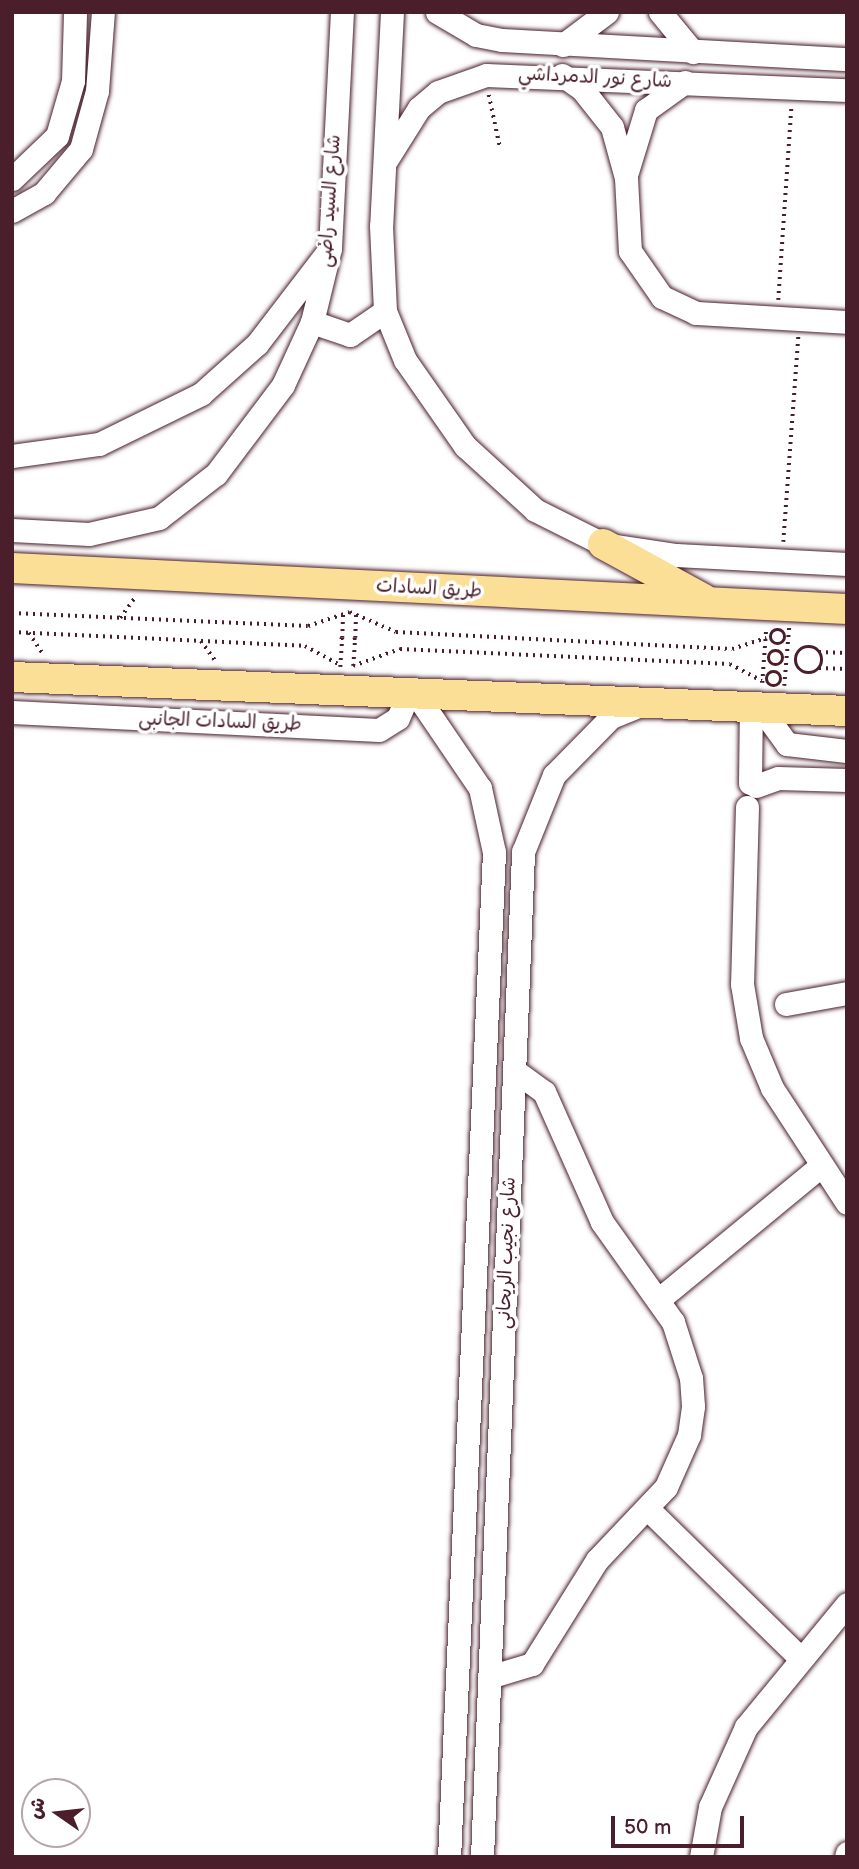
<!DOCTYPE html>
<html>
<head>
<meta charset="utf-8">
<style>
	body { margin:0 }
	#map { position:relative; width:859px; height:1869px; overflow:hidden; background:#fff; font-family:"Balsamiq Sans","Playpen Sans Arabic",sans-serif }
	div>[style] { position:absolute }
	.path>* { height:3.5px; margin-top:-1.75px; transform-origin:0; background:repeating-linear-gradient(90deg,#4a1f2b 0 2px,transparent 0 7px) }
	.path>.ring { margin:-1.75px; padding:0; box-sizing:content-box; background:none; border:3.5px solid #4a1f2b; border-radius:50% }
	.roads { filter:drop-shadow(0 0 2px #4a1f2b) drop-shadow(0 0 2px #4a1f2b) }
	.minor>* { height:23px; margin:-11.5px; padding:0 11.5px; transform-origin:11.5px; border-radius:11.5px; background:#fff }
	.major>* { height:30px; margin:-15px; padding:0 15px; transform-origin:15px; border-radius:15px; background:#fbdf96 }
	span { translate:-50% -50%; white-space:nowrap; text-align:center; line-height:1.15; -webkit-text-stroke:7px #fff; paint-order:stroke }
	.street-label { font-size:19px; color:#4a1f2b }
	.frame { position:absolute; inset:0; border:14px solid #4a1f2b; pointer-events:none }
	.north { position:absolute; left:21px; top:1778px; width:70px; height:70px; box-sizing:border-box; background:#fff; border:2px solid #b7a5aa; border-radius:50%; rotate:284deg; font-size:19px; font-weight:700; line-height:28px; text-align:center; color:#4a1f2b }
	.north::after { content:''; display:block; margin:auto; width:24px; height:32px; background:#4a1f2b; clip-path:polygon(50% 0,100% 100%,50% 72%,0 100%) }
	.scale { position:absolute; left:611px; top:1816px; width:133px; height:32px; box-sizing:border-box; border:4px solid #4a1f2b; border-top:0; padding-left:9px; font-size:21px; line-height:24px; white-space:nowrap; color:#4a1f2b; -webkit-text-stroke:5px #fff; paint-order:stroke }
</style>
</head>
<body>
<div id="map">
	<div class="path">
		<div style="left:489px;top:95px;width:53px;rotate:78.1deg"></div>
		<div style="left:778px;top:300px;width:192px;rotate:-86.1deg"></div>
		<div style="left:783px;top:542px;width:206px;rotate:-85.8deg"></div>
		<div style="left:12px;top:613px;width:296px;rotate:2.5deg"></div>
		<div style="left:308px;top:626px;width:44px;rotate:-18.4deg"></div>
		<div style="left:350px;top:612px;width:50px;rotate:23.5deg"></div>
		<div style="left:396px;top:632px;width:336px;rotate:2.9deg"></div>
		<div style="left:732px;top:649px;width:36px;rotate:-18deg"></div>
		<div style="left:120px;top:618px;width:27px;rotate:-54deg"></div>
		<div class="ring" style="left:771px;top:630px;width:10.5px;height:10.5px"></div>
		<div style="left:12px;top:632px;width:293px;rotate:2.7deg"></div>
		<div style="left:305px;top:646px;width:42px;rotate:28.4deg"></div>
		<div style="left:29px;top:633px;width:27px;rotate:56deg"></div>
		<div style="left:342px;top:638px;width:26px;rotate:-88deg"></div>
		<div style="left:355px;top:638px;width:26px;rotate:-88deg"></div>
		<div style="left:201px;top:641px;width:27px;rotate:54deg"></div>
		<div class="ring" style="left:796px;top:647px;width:22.5px;height:22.5px"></div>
		<div class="ring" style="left:769px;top:651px;width:10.5px;height:10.5px"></div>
		<div style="left:819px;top:652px;width:28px;rotate:2deg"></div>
		<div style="left:353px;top:666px;width:50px;rotate:-19.9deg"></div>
		<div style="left:400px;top:649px;width:330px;rotate:2.6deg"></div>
		<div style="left:730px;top:664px;width:36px;rotate:28deg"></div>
		<div style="left:353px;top:666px;width:28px;rotate:-86deg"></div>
		<div style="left:355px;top:638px;width:6px;rotate:99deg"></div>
		<div style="left:340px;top:667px;width:29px;rotate:-86deg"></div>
		<div style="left:342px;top:638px;width:5px;rotate:101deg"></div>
		<div style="left:819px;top:668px;width:28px;rotate:2deg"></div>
		<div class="ring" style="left:767px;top:672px;width:10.5px;height:10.5px"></div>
		<div style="left:762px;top:683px;width:55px;rotate:-85.8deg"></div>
		<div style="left:784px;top:686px;width:59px;rotate:-85.2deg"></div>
	</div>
	<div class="roads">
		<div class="minor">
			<div style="left:392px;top:12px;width:214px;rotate:92.9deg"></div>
			<div style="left:381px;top:226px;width:85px;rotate:87.3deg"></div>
			<div style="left:385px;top:311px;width:53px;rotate:67.8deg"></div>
			<div style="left:405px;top:360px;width:105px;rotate:55.1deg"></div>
			<div style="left:465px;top:446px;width:95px;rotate:42.4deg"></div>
			<div style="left:535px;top:510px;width:76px;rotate:26.6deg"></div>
			<div style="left:603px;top:544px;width:74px;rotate:8.6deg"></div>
			<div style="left:676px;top:555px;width:171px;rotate:3deg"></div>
			<div style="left:437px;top:12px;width:45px;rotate:30.5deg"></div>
			<div style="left:476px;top:35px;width:26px;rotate:11deg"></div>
			<div style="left:502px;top:40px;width:346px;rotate:3.2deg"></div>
			<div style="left:660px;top:12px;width:52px;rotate:50.5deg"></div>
			<div style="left:563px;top:45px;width:55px;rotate:-36.9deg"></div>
			<div style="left:562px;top:75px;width:24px;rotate:35deg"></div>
			<div style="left:582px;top:89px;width:48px;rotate:51.7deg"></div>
			<div style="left:612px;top:127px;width:53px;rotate:74.6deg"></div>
			<div style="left:626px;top:178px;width:73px;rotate:86.9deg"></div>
			<div style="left:630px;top:251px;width:56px;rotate:55.2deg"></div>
			<div style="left:662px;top:297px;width:38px;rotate:25deg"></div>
			<div style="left:696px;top:313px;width:151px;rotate:3.4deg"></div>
			<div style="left:387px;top:159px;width:60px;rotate:-57.9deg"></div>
			<div style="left:419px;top:108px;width:25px;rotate:-40deg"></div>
			<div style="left:438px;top:92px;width:51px;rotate:-19.5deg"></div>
			<div style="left:486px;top:75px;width:361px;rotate:2.4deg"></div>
			<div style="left:627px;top:172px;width:65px;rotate:-73deg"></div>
			<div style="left:646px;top:110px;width:48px;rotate:-35.7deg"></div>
			<div style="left:12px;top:179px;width:62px;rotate:-43.7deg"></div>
			<div style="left:57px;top:136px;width:57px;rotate:-73.8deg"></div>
			<div style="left:73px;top:81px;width:69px;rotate:-88.3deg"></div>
			<div style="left:12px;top:211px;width:37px;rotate:-29deg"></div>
			<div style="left:44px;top:193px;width:57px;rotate:-49.9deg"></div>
			<div style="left:81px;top:149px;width:60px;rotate:-74.6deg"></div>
			<div style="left:97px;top:91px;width:79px;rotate:-85.7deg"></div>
			<div style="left:312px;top:322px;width:40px;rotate:18.9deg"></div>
			<div style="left:350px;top:335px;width:42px;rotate:-34.4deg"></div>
			<div style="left:12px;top:456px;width:88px;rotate:-7.9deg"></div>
			<div style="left:99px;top:444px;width:114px;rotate:-26.1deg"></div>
			<div style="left:201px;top:394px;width:75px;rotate:-41.8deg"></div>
			<div style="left:257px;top:344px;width:113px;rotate:-52.5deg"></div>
			<div style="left:12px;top:530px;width:77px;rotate:3deg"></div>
			<div style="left:89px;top:534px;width:72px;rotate:-12.9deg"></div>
			<div style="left:159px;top:518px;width:72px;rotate:-37.7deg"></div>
			<div style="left:216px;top:474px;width:111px;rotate:-53deg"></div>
			<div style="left:283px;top:385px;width:69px;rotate:-65.3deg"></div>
			<div style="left:312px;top:322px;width:76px;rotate:-76.3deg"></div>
			<div style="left:330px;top:248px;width:236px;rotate:-87.1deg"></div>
			<div style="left:416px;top:694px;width:114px;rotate:55.8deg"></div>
			<div style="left:480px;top:788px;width:66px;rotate:77.7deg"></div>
			<div style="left:494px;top:852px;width:1006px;rotate:92.56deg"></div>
			<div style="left:760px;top:707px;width:46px;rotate:53.9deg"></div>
			<div style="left:787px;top:744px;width:60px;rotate:6.7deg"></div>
			<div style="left:12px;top:712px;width:367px;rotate:2.8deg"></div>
			<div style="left:379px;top:730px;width:22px;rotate:-32deg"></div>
			<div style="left:398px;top:718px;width:26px;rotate:-67deg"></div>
			<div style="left:750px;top:783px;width:77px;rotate:-89.3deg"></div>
			<div style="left:756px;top:786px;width:23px;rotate:-20deg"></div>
			<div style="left:778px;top:778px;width:69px;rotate:1.7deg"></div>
			<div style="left:747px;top:807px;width:177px;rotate:91.6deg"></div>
			<div style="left:742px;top:984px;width:55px;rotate:80.5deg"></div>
			<div style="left:751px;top:1038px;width:54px;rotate:67.2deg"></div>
			<div style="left:772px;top:1088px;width:137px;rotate:56.9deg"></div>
			<div style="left:786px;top:1004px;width:62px;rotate:-10.2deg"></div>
			<div style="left:658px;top:1300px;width:212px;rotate:-39.5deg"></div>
			<div style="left:648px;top:1509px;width:214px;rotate:44.4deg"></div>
			<div style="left:489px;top:1677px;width:45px;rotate:-16.8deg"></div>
			<div style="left:532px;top:1664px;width:123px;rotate:-58deg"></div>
			<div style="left:597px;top:1560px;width:100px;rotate:-46.6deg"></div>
			<div style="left:666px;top:1487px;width:57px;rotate:-66.1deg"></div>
			<div style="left:689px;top:1435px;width:29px;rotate:-82deg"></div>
			<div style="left:693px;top:1406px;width:28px;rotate:-94deg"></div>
			<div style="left:691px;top:1378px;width:59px;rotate:-107.8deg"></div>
			<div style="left:673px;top:1322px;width:123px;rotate:-125.4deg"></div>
			<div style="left:602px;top:1222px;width:142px;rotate:-114deg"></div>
			<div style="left:544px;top:1092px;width:37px;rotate:-144deg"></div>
			<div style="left:482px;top:1857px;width:1006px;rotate:-87.66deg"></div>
			<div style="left:523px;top:852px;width:83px;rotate:-68.1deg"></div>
			<div style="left:554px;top:775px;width:81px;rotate:-45.5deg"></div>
			<div style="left:611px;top:717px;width:35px;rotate:-22deg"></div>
			<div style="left:701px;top:1857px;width:51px;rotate:-79.8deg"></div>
			<div style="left:710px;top:1807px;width:88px;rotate:-65.8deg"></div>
			<div style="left:746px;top:1727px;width:159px;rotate:-50.6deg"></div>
			<div style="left:846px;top:1857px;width:4px;rotate:-76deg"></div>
		</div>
		<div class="major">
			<div style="left:603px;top:544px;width:115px;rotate:28.6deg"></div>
			<div style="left:12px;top:568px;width:836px;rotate:2.81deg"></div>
			<div style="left:12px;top:677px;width:836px;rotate:2.33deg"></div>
		</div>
	</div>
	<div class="street-label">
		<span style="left:595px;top:78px;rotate:3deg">شارع نور الدمرداشي</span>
		<span style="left:330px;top:201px;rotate:-86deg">شارع السيد راضى</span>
		<span style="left:429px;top:589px;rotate:3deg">طريق السادات</span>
		<span style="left:220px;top:722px;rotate:2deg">طريق السادات الجانبى</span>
		<span style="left:507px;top:1253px;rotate:-88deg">شارع نجيب الريحانى</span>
	</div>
	<div class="frame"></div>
	<div class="north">ش</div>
	<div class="scale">50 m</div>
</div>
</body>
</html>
